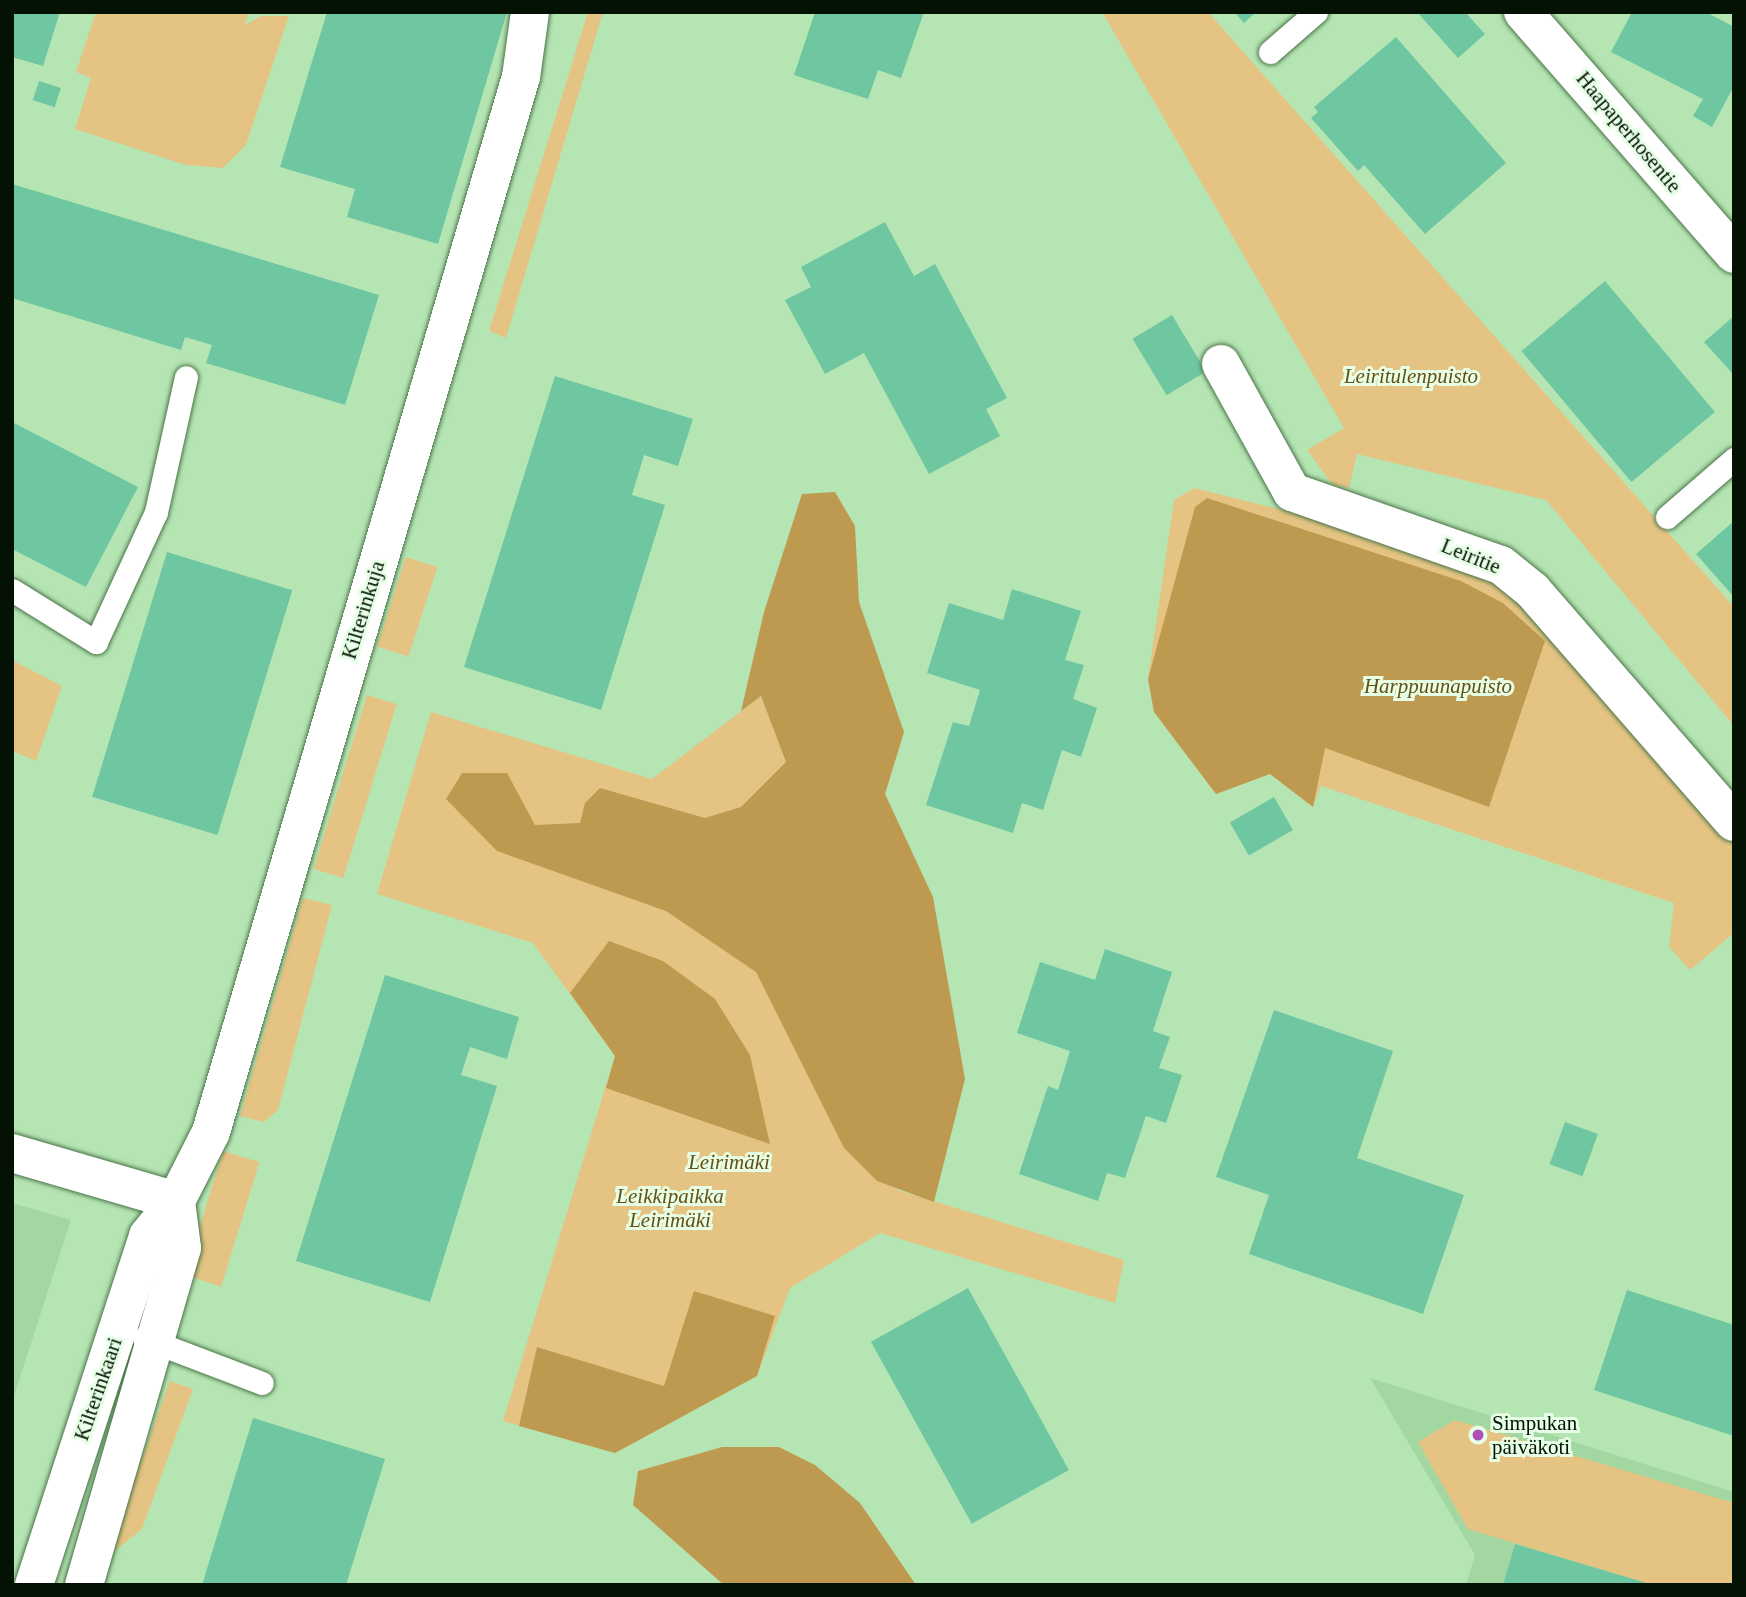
<!DOCTYPE html>
<html>
<head>
<meta charset="utf-8">
<style>
	body { margin:0 }
	#map { position:relative; width:1746px; height:1597px; overflow:hidden; background:#b6e5b4; font-family:"Times New Roman",serif }
	div>[style] { position:absolute }
	.built>* { inset:0; background:#a3d7a2 }
	.green>* { inset:0; background:#e5c483; transform-origin:0 0 }
	.forest>* { inset:0; background:#be9a50 }
	.building>* { inset:0; background:#6fc7a1; transform-origin:0 0 }
	.roads { filter:drop-shadow(0 0 2px #4a7549) drop-shadow(0 0 2px #4a7549) }
	.service>* { height:23px; margin:-11.5px; padding:0 11.5px; transform-origin:11.5px; border-radius:11.5px; background:#fff }
	.minor>* { height:38px; margin:-19px; padding:0 19px; transform-origin:19px; border-radius:19px; background:#fff }
	.dots>* { width:19px; height:19px; translate:-50% -50%; box-sizing:border-box; border:4px solid #e7ffe6; border-radius:50% }
	span { translate:-50% -50%; white-space:nowrap; text-align:center; line-height:1.15; -webkit-text-stroke:6px #e7ffe6; paint-order:stroke }
	.street-label { font-size:21px; color:#031203 }
	.park-label { font-size:21px; color:#674f15; font-style:italic }
	.poi-label { font-size:21px; color:#031203 }
	.left { translate:0 -50%; text-align:left }
	.frame { position:absolute; inset:0; border:14px solid #031203; pointer-events:none }
</style>
</head>
<body>
<div id="map">
	<div class="built">
		<div style="clip-path:polygon(12px 1203px,71px 1220px,12px 1402px)"></div>
		<div style="clip-path:polygon(1370px 1378px,1734px 1492px,1734px 1585px,1466px 1585px,1475px 1555px)"></div>
	</div>
	<div class="green">
		<div style="clip-path:polygon(96px 12px,249px 12px,245px 25px,261px 16px,289px 16px,246px 145px,223px 168px,186px 165px,75px 129px,91px 78px,76px 72px)"></div>
		<div style="clip-path:polygon(588px 12px,603px 12px,506px 338px,489px 331px)"></div>
		<div style="clip-path:polygon(1102px 12px,1208px 12px,1734px 607px,1734px 726px,1546px 500px,1357px 454px,1349px 488px,1333px 485px,1307px 450px,1344px 428px)"></div>
		<div style="clip-path:polygon(1194px 488px,1501px 565px,1734px 822px,1734px 933px,1690px 970px,1669px 947px,1674px 903px,1321px 786px,1313px 807px,1270px 774px,1216px 794px,1154px 712px,1148px 679px,1174px 500px)"></div>
		<div style="left:406px;top:557px;width:33px;height:94px;rotate:18deg"></div>
		<div style="clip-path:polygon(12px 660px,62px 686px,36px 761px,12px 751px)"></div>
		<div style="left:367px;top:695px;width:31px;height:182px;rotate:17deg"></div>
		<div style="clip-path:polygon(761px 696px,799px 796px,898px 1190px,1124px 1260px,1115px 1303px,880px 1233px,790px 1288px,757px 1376px,615px 1453px,503px 1421px,615px 1056px,533px 943px,377px 894px,431px 712px,652px 779px)"></div>
		<div style="clip-path:polygon(303px 898px,332px 905px,278px 1110px,264px 1122px,240px 1116px)"></div>
		<div style="left:223px;top:1151px;width:38px;height:130px;rotate:17deg"></div>
		<div style="clip-path:polygon(170px 1381px,193px 1389px,142px 1529px,105px 1559px)"></div>
		<div style="clip-path:polygon(1455px 1420px,1734px 1503px,1734px 1585px,1653px 1585px,1468px 1529px,1418px 1442px)"></div>
	</div>
	<div class="forest">
		<div style="clip-path:polygon(835px 492px,855px 526px,859px 602px,904px 732px,885px 794px,933px 897px,965px 1079px,934px 1202px,877px 1181px,844px 1148px,756px 972px,666px 911px,497px 851px,446px 799px,462px 773px,507px 773px,535px 825px,580px 823px,585px 803px,600px 788px,705px 818px,741px 807px,786px 762px,761px 696px,741px 711px,764px 612px,802px 494px)"></div>
		<div style="clip-path:polygon(1207px 498px,1461px 581px,1503px 603px,1545px 641px,1489px 807px,1325px 748px,1313px 807px,1270px 774px,1216px 794px,1154px 712px,1148px 679px,1195px 507px)"></div>
		<div style="clip-path:polygon(609px 941px,663px 961px,715px 999px,750px 1055px,770px 1144px,606px 1088px,615px 1056px,570px 993px)"></div>
		<div style="clip-path:polygon(694px 1291px,775px 1316px,757px 1376px,615px 1453px,519px 1426px,537px 1347px,664px 1386px)"></div>
		<div style="clip-path:polygon(722px 1447px,779px 1447px,815px 1465px,860px 1503px,916px 1585px,724px 1585px,633px 1505px,638px 1471px)"></div>
	</div>
	<div class="building">
		<div style="clip-path:polygon(12px 12px,60px 12px,43px 66px,12px 57px)"></div>
		<div style="clip-path:polygon(327px 12px,507px 12px,438px 244px,347px 217px,355px 189px,280px 167px)"></div>
		<div style="clip-path:polygon(815px 12px,924px 12px,901px 78px,878px 70px,868px 99px,794px 75px)"></div>
		<div style="clip-path:polygon(1234px 12px,1256px 12px,1244px 23px)"></div>
		<div style="clip-path:polygon(1417px 12px,1465px 12px,1485px 34px,1458px 58px)"></div>
		<div style="clip-path:polygon(1632px 12px,1706px 12px,1734px 27px,1734px 86px,1712px 127px,1693px 116px,1703px 99px,1611px 52px)"></div>
		<div style="clip-path:polygon(1396px 37px,1506px 163px,1425px 234px,1364px 165px,1358px 171px,1311px 118px,1318px 112px,1314px 107px)"></div>
		<div style="left:39px;top:81px;width:23px;height:20px;rotate:18deg"></div>
		<div style="clip-path:polygon(12px 184px,379px 295px,345px 405px,206px 363px,212px 345px,185px 337px,181px 350px,12px 298px)"></div>
		<div style="clip-path:polygon(885px 222px,914px 276px,935px 264px,1007px 398px,986px 409px,1000px 436px,929px 474px,864px 353px,825px 374px,785px 300px,811px 287px,801px 267px)"></div>
		<div style="left:1605px;top:281px;width:171px;height:109px;rotate:50deg"></div>
		<div style="left:1172px;top:315px;width:66px;height:46px;rotate:59deg"></div>
		<div style="clip-path:polygon(1734px 316px,1734px 375px,1704px 342px)"></div>
		<div style="clip-path:polygon(555px 376px,693px 419px,678px 466px,644px 455px,632px 495px,665px 505px,601px 710px,464px 667px)"></div>
		<div style="clip-path:polygon(12px 422px,138px 487px,86px 587px,12px 549px)"></div>
		<div style="clip-path:polygon(1734px 521px,1734px 597px,1696px 554px)"></div>
		<div style="left:167px;top:552px;width:131px;height:256px;rotate:17deg"></div>
		<div style="clip-path:polygon(1012px 589px,1081px 611px,1065px 660px,1084px 665px,1073px 699px,1097px 708px,1081px 757px,1062px 750px,1043px 810px,1022px 803px,1013px 833px,926px 805px,953px 722px,969px 726px,980px 690px,927px 673px,949px 603px,1003px 620px)"></div>
		<div style="left:1274px;top:797px;width:38px;height:51px;rotate:60deg"></div>
		<div style="clip-path:polygon(1105px 949px,1172px 972px,1153px 1031px,1170px 1037px,1159px 1068px,1182px 1075px,1166px 1123px,1146px 1116px,1125px 1178px,1107px 1173px,1098px 1201px,1019px 1174px,1048px 1086px,1058px 1090px,1070px 1051px,1017px 1033px,1040px 962px,1095px 980px)"></div>
		<div style="clip-path:polygon(385px 975px,519px 1017px,507px 1059px,470px 1047px,461px 1075px,497px 1086px,430px 1302px,296px 1261px)"></div>
		<div style="clip-path:polygon(1274px 1010px,1393px 1051px,1357px 1158px,1464px 1195px,1423px 1314px,1249px 1254px,1269px 1195px,1216px 1177px)"></div>
		<div style="left:1565px;top:1122px;width:35px;height:45px;rotate:20deg"></div>
		<div style="left:968px;top:1288px;width:208px;height:111px;rotate:61deg"></div>
		<div style="clip-path:polygon(1627px 1290px,1734px 1325px,1734px 1436px,1594px 1390px)"></div>
		<div style="clip-path:polygon(253px 1418px,385px 1459px,346px 1585px,202px 1585px)"></div>
		<div style="clip-path:polygon(1515px 1544px,1650px 1584px,1650px 1585px,1503px 1585px)"></div>
	</div>
	<div class="roads">
		<div class="service">
			<div style="left:1270px;top:52px;width:61px;rotate:-41deg"></div>
			<div style="left:1667px;top:517px;width:89px;rotate:-40.9deg"></div>
			<div style="left:12px;top:590px;width:99px;rotate:31.8deg"></div>
			<div style="left:96px;top:642px;width:143px;rotate:-65.2deg"></div>
			<div style="left:156px;top:512px;width:138px;rotate:-77.5deg"></div>
			<div style="left:144px;top:1338px;width:126px;rotate:20.9deg"></div>
		</div>
		<div class="minor">
			<div style="left:1523px;top:12px;width:321px;rotate:48.9deg"></div>
			<div style="left:1221px;top:364px;width:146px;rotate:61deg"></div>
			<div style="left:1292px;top:492px;width:221px;rotate:19.3deg"></div>
			<div style="left:1501px;top:565px;width:41px;rotate:39.1deg"></div>
			<div style="left:1533px;top:591px;width:306px;rotate:49deg"></div>
			<div style="left:12px;top:1153px;width:171px;rotate:16.3deg"></div>
			<div style="left:34px;top:1585px;width:367px;rotate:-71.9deg"></div>
			<div style="left:148px;top:1236px;width:45px;rotate:-51.3deg"></div>
			<div style="left:176px;top:1201px;width:77px;rotate:-63.1deg"></div>
			<div style="left:211px;top:1132px;width:1100px;rotate:-73.63deg"></div>
			<div style="left:521px;top:77px;width:66px;rotate:-82.1deg"></div>
			<div style="left:84px;top:1585px;width:351px;rotate:-73.8deg"></div>
			<div style="left:182px;top:1248px;width:47px;rotate:-97.3deg"></div>
		</div>
	</div>
	<div class="dots">
		<div style="left:1478px;top:1435px;background:#ae4eb7"></div>
	</div>
	<div class="street-label">
		<span style="left:1629px;top:132px;rotate:50deg">Haapaperhosentie</span>
		<span style="left:1471px;top:556px;rotate:22deg">Leiritie</span>
		<span style="left:363px;top:610px;rotate:-73deg">Kilterinkuja</span>
		<span style="left:98px;top:1389px;rotate:-71deg">Kilterinkaari</span>
	</div>
	<div class="park-label">
		<span style="left:1411px;top:376px">Leiritulenpuisto</span>
		<span style="left:1438px;top:686px">Harppuunapuisto</span>
		<span style="left:729px;top:1162px">Leirimäki</span>
		<span style="left:670px;top:1208px">Leikkipaikka<br>Leirimäki</span>
	</div>
	<div class="poi-label">
		<span class="left" style="left:1492px;top:1435px">Simpukan<br>päiväkoti</span>
	</div>
	<div class="frame"></div>
</div>
</body>
</html>
